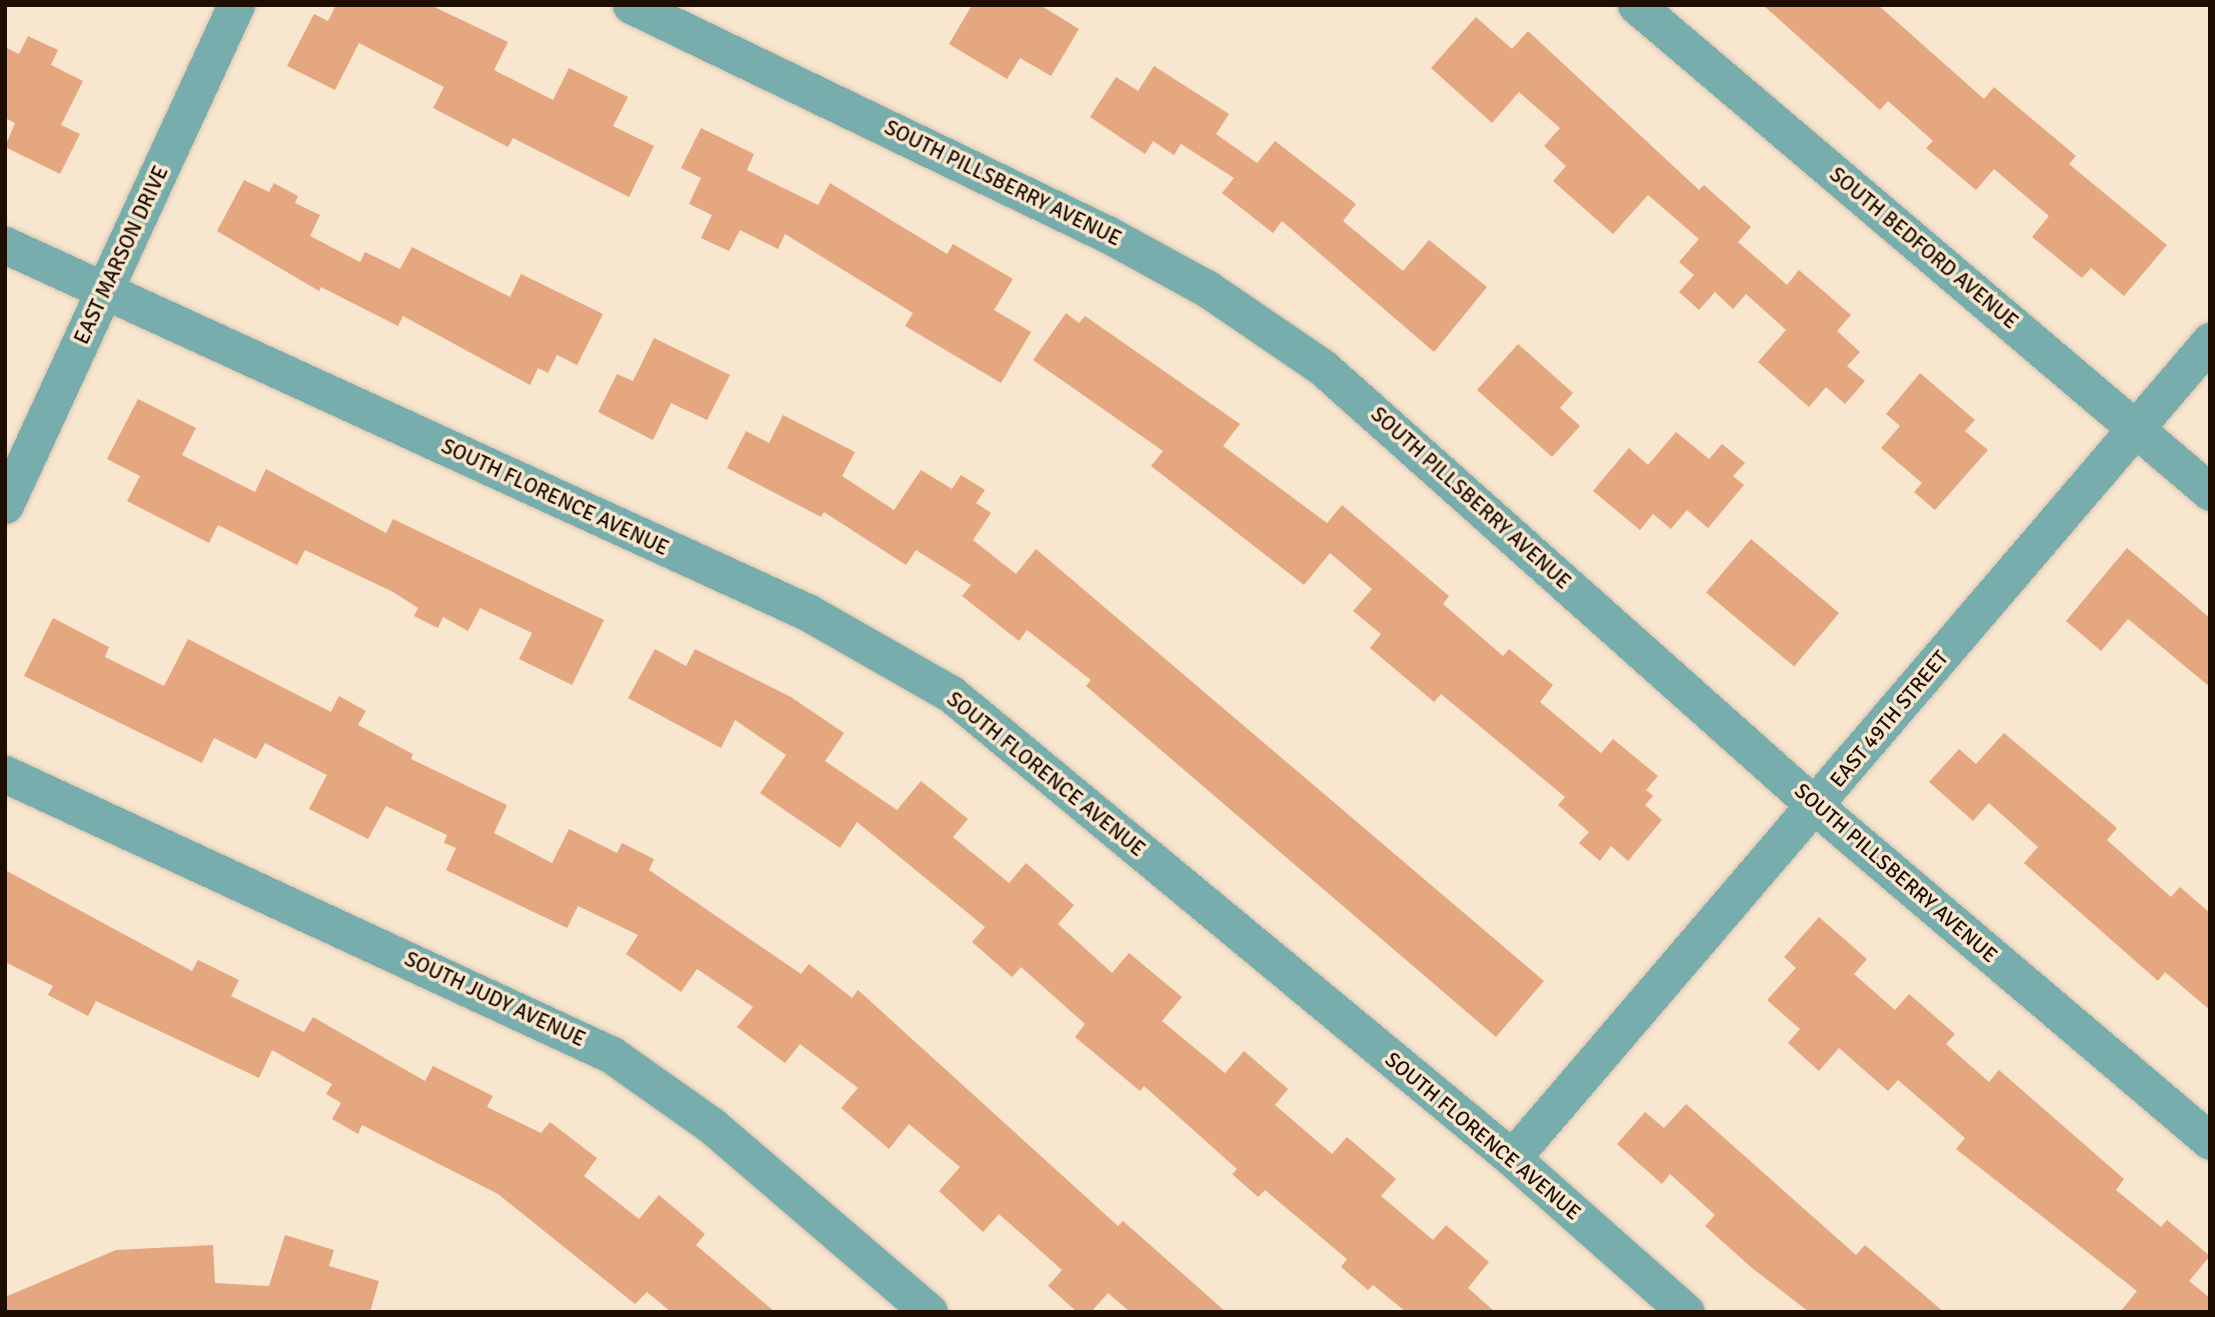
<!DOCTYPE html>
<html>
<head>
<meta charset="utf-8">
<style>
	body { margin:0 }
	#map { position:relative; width:2215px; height:1317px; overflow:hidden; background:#f8e6cf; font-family:Signika,sans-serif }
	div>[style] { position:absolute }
	.building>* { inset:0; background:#e5a77f; transform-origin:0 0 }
	.roads { filter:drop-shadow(0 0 2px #d5c3ae) drop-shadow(0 0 2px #d5c3ae) }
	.street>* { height:37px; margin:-18.5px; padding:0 18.5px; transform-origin:18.5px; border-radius:18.5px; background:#77aead }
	span { translate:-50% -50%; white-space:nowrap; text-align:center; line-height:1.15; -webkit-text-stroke:7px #f8e6cf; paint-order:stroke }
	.street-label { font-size:21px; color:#1d0e00 }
	.frame { position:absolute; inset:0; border:7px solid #1d0e00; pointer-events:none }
</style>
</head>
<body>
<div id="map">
	<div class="building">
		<div style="clip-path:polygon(336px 5px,430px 5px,508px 42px,494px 70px,553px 100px,569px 68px,628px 97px,613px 126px,654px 146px,629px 197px,513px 138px,508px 147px,433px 108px,444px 87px,359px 43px,335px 90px,287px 66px,314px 14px,328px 21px)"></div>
		<div style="clip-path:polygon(972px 5px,1040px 5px,1079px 29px,1051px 76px,1020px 58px,1007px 79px,949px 44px)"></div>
		<div style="clip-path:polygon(1763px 5px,1878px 5px,1984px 99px,1994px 87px,2076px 156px,2069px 164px,2167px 245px,2124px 296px,2091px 268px,2082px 278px,2032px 237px,2049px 216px,1994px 169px,1976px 190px,1926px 148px,1933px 141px,1888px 101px,1880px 110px)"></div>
		<div style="clip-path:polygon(1476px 17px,1512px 49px,1528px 31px,1699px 190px,1704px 185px,1751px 227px,1738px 242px,1787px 285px,1799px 270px,1851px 315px,1837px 331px,1860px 352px,1847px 366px,1865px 381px,1845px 404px,1826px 387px,1809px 407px,1758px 362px,1786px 330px,1746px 294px,1733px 309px,1715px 292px,1699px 310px,1679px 292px,1694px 275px,1679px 262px,1699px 239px,1648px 195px,1613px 234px,1553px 181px,1566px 166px,1544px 146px,1560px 128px,1519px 92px,1492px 123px,1431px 68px)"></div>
		<div style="clip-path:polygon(28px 36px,58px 50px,51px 65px,83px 81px,61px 125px,80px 134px,60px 174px,5px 147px,15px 123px,5px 118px,5px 47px,19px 54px)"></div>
		<div style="clip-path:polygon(1154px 66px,1229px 114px,1216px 134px,1257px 163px,1275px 141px,1356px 204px,1343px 221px,1403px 271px,1429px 240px,1487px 287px,1434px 352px,1282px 221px,1273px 233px,1222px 193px,1234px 178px,1181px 144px,1174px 155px,1153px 141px,1145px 154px,1090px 117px,1116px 77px,1138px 91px)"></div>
		<div style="clip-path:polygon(701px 128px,754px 154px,747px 170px,818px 205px,830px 183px,947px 254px,953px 244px,1013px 279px,994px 310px,1031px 332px,1001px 383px,905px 326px,913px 313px,785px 234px,778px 249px,740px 230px,729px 251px,701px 238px,712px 215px,689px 204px,701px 178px,681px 168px)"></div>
		<div style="clip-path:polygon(244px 180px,269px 192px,274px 183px,298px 196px,295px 203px,320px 215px,310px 236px,360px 262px,365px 252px,400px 269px,412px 247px,510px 297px,521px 274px,603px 314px,577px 365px,557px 355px,548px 373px,538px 368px,530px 385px,403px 316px,398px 326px,321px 287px,319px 291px,217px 231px)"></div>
		<div style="clip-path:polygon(1066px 313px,1079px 323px,1085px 316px,1240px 424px,1223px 446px,1327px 523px,1342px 505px,1449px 596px,1443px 604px,1503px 656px,1509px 649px,1553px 685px,1540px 702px,1601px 753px,1613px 739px,1658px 776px,1646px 790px,1653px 796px,1645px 805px,1662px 820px,1628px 861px,1611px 846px,1600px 861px,1579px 843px,1589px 832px,1558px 805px,1565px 797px,1441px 694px,1434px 702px,1370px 648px,1381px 634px,1353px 611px,1372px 589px,1330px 553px,1304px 585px,1151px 466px,1163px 451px,1033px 360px)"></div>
		<div style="clip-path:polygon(654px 338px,730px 375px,707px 420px,671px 403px,653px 440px,598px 412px,617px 374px,633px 381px)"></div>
		<div style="clip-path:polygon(1518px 344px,1573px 393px,1560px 408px,1580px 426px,1552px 457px,1477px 390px)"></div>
		<div style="clip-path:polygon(1920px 373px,1975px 420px,1965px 431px,1988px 450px,1935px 510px,1914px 492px,1922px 483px,1881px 448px,1900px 426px,1886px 414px)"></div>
		<div style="clip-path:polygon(138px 399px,196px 428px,182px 455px,255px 492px,266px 469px,386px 533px,393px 519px,604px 620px,572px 685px,519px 659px,532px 633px,480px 608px,468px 631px,443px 617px,438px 628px,414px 616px,418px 608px,393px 592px,305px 550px,297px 565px,218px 525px,209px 543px,127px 501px,140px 476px,107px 459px)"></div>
		<div style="clip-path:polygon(783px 415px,855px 452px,842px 476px,894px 510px,921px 470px,952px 489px,961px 475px,985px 490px,976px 503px,991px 513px,973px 540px,1016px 574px,1036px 549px,1544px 981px,1496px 1037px,1086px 686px,1091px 680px,1027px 630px,1019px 641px,962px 596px,971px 585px,916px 550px,906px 565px,824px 512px,821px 517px,727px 468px,746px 431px,769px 443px)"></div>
		<div style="clip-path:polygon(1676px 432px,1709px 459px,1722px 444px,1745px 463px,1733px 476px,1744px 485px,1708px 528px,1687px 510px,1671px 529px,1653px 514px,1640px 530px,1593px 491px,1629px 448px,1648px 465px)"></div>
		<div style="left:1751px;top:539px;width:115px;height:70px;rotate:40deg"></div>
		<div style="clip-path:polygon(2127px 548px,2210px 618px,2210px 687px,2128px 619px,2101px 651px,2066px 621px)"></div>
		<div style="clip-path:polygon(53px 618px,109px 647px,105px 657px,164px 686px,188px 639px,331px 712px,339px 696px,366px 711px,358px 725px,413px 754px,411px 759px,507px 805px,494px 833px,552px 863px,569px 829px,617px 853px,622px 843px,654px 859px,649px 870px,801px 974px,809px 964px,852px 998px,858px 990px,1118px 1226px,1123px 1221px,1226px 1312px,1130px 1312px,1108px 1293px,1091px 1312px,1077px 1312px,1048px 1286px,1062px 1270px,999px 1214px,983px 1232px,939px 1191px,960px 1167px,909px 1124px,889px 1149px,841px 1108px,858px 1088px,800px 1044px,785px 1063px,737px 1027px,753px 1007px,697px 969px,681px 992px,626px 954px,638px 935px,578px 906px,567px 928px,446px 870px,456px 848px,444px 843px,447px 835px,386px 806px,368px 839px,309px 809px,327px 775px,265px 743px,256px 759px,214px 738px,202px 763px,24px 676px)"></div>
		<div style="clip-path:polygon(655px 649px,686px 666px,695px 649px,791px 697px,844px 733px,825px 761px,897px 810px,921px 781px,968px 819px,953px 837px,1009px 883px,1026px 863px,1074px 905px,1058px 924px,1112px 973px,1129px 953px,1182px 997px,1162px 1021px,1225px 1073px,1244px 1051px,1288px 1089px,1275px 1105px,1332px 1154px,1347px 1137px,1396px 1179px,1381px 1196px,1433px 1240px,1446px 1225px,1489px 1262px,1468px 1288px,1495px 1312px,1406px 1312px,1373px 1285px,1368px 1290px,1341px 1267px,1347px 1259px,1265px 1190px,1258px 1197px,1232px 1174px,1237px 1169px,1144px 1086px,1140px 1091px,1075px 1037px,1085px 1024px,1021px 967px,1012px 977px,972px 942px,985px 927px,857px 822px,840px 848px,760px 793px,786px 755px,735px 720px,721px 748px,628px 698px)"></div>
		<div style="clip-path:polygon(2004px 733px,2117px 828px,2107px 840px,2171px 897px,2180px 887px,2210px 913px,2210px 1010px,2165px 972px,2158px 981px,2024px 863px,2038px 847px,1989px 803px,1973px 821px,1929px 782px,1959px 749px,1976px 764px)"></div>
		<div style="clip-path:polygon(5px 870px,192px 971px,198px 960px,239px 980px,231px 996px,304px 1032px,313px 1017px,425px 1081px,433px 1066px,493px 1096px,487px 1107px,541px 1133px,550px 1122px,597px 1158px,584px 1176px,639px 1219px,659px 1195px,705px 1234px,696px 1245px,775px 1312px,671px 1312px,647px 1292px,635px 1304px,498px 1194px,362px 1125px,358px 1134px,332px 1119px,341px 1103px,326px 1094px,332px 1084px,272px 1050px,259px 1078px,96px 1001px,88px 1016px,48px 995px,53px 986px,5px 962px)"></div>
		<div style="clip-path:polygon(1819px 917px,1867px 959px,1854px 974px,1895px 1010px,1909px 994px,1955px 1034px,1946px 1044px,1989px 1082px,1999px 1070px,2124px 1179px,2116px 1190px,2161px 1227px,2167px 1220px,2210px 1256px,2189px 1281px,2210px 1298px,2210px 1312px,2120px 1312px,2137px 1291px,1956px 1149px,1965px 1138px,1898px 1080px,1888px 1091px,1839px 1048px,1819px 1071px,1788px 1043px,1800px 1029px,1767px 1000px,1796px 968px,1784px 957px)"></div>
		<div style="clip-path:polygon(1686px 1104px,1856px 1255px,1865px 1245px,1944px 1312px,1809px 1312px,1752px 1268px,1705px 1226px,1715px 1215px,1670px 1174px,1662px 1184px,1617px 1144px,1645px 1112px,1664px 1128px)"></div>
		<div style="clip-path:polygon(285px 1235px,334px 1250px,329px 1266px,379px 1281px,370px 1312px,5px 1312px,5px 1297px,116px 1250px,213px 1245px,215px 1283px,269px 1286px)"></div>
	</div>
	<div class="roads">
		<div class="street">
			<div style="left:631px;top:5px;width:530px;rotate:25.7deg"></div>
			<div style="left:1109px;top:235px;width:111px;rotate:28.7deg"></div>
			<div style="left:1206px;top:288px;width:140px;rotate:34.3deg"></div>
			<div style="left:1322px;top:367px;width:660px;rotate:41.68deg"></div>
			<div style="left:1815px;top:806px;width:518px;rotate:40.3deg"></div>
			<div style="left:1636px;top:5px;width:753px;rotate:40.31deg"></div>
			<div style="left:5px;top:245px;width:884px;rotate:24.59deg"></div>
			<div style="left:809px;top:613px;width:163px;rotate:29.7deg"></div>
			<div style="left:951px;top:694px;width:728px;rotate:39.59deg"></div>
			<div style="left:1512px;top:1158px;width:232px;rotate:41.5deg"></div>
			<div style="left:5px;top:505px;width:551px;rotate:-65.2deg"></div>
			<div style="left:5px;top:774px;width:669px;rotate:24.84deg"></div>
			<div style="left:612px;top:1055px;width:121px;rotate:35.3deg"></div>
			<div style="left:711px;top:1125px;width:287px;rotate:40.6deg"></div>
			<div style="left:1512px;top:1158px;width:1075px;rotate:-49.49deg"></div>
		</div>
	</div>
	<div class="street-label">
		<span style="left:1003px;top:183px;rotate:26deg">SOUTH PILLSBERRY AVENUE</span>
		<span style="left:1924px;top:248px;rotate:40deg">SOUTH BEDFORD AVENUE</span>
		<span style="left:121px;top:255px;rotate:-65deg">EAST MARSON DRIVE</span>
		<span style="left:555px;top:497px;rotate:25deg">SOUTH FLORENCE AVENUE</span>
		<span style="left:1471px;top:498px;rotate:42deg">SOUTH PILLSBERRY AVENUE</span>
		<span style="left:1889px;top:719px;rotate:-50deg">EAST 49TH STREET</span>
		<span style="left:1046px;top:774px;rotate:39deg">SOUTH FLORENCE AVENUE</span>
		<span style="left:1896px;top:873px;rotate:41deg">SOUTH PILLSBERRY AVENUE</span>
		<span style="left:495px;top:999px;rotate:25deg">SOUTH JUDY AVENUE</span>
		<span style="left:1483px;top:1136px;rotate:40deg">SOUTH FLORENCE AVENUE</span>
	</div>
	<div class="frame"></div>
</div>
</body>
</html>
